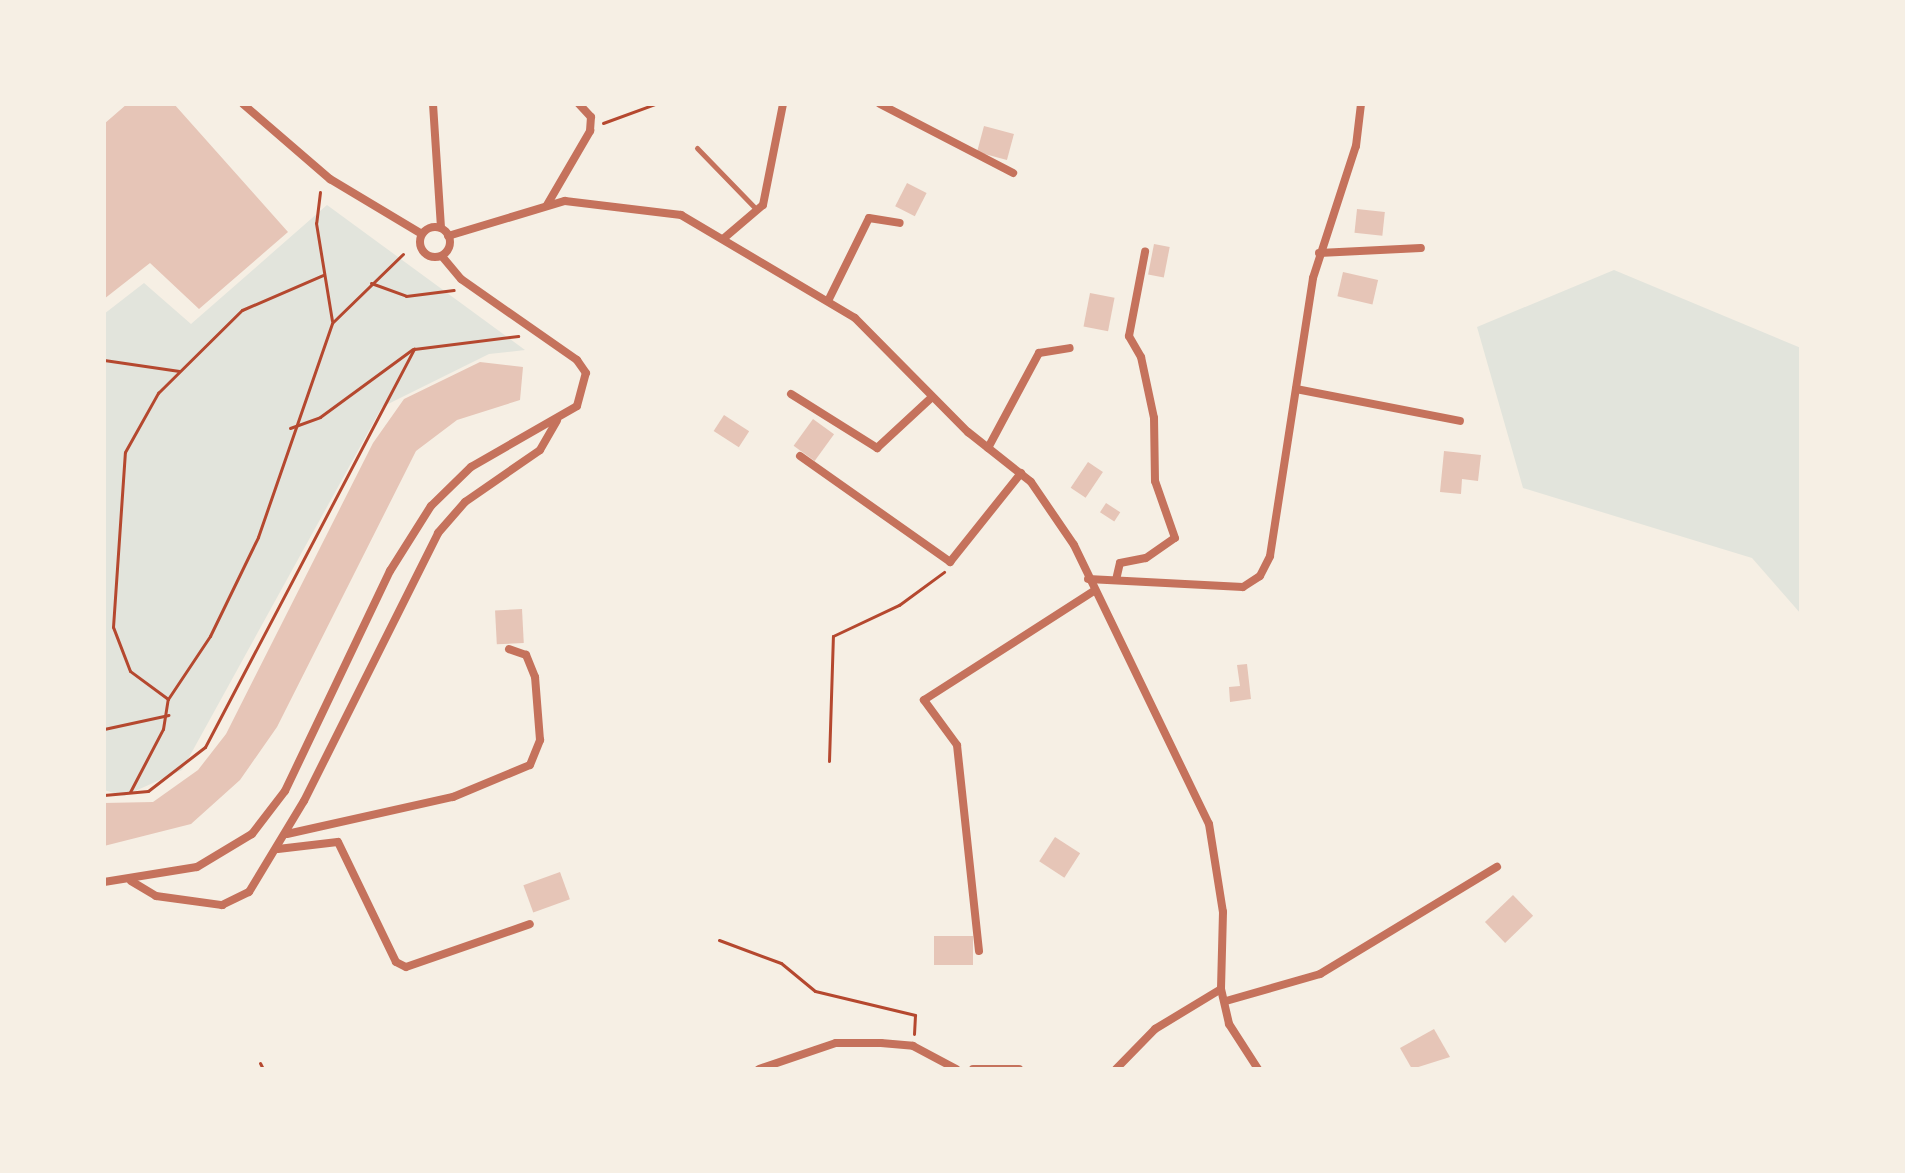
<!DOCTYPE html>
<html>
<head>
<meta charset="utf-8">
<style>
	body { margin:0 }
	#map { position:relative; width:1905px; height:1173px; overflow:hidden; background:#f6efe4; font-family:Manrope,sans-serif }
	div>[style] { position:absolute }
	.green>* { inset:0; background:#e2e4dc }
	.building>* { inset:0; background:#e6c5b7; transform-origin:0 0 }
	.path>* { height:3px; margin:-1.5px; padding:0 1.5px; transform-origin:1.5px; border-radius:1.5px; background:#b5482f }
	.service>* { height:5px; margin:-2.5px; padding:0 2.5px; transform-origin:2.5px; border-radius:2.5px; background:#c5725c }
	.minor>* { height:8px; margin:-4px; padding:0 4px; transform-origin:4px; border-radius:4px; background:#c5725c }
	.minor>.ring { margin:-4px; padding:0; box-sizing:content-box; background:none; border:8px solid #c5725c; border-radius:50% }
	span { translate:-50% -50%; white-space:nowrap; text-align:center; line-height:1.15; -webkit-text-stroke:8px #f6efe4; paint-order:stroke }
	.frame { position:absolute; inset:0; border:106px solid #f6efe4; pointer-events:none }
</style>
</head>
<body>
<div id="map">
	<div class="green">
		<div style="clip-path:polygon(327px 205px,525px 350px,489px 354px,382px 407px,182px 770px,124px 796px,104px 790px,104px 314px,144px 283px,191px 324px)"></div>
		<div style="clip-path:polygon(1614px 270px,1801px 348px,1801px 614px,1752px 558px,1523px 488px,1477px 327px)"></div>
	</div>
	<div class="building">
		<div style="clip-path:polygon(127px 104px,174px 104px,288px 232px,199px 309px,150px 263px,104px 299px,104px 124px)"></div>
		<div style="left:984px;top:126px;width:31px;height:27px;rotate:15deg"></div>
		<div style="left:907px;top:183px;width:22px;height:26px;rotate:27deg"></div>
		<div style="left:1357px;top:209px;width:28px;height:24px;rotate:6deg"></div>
		<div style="left:1154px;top:244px;width:16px;height:31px;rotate:11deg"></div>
		<div style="left:1343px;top:272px;width:36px;height:25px;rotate:13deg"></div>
		<div style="left:1090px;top:293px;width:25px;height:34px;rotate:11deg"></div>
		<div style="clip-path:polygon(480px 362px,523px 367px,520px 400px,457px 420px,416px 451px,277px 727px,240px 780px,191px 824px,104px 846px,104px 803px,153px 802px,198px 770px,226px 734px,373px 443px,404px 399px)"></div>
		<div style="left:724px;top:415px;width:30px;height:19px;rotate:33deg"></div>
		<div style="left:813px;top:419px;width:26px;height:33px;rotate:36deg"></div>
		<div style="clip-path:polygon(1444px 451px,1481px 455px,1478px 481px,1462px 479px,1461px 494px,1440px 492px)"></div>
		<div style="left:1088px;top:462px;width:18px;height:31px;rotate:34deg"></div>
		<div style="left:1106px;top:503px;width:17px;height:11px;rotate:33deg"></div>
		<div style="left:522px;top:609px;width:34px;height:27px;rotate:87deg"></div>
		<div style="clip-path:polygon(1247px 664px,1251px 699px,1230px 702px,1229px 687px,1240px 686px,1237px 665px)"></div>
		<div style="left:1055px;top:837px;width:30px;height:29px;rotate:33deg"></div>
		<div style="left:560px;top:872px;width:29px;height:39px;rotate:70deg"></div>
		<div style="left:1513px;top:895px;width:29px;height:39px;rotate:46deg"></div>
		<div style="left:973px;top:936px;width:29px;height:39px;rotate:90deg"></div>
		<div style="clip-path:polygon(1434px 1029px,1450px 1057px,1412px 1069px,1400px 1048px)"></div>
	</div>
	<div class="path">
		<div style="left:603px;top:123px;width:55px;rotate:-20.1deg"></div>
		<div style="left:320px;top:192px;width:31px;rotate:97deg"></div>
		<div style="left:316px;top:223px;width:99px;rotate:80.7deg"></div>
		<div style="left:371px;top:283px;width:37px;rotate:20deg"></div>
		<div style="left:406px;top:296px;width:48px;rotate:-7.1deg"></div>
		<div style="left:104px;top:360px;width:76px;rotate:8.3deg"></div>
		<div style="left:290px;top:428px;width:32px;rotate:-20deg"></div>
		<div style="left:320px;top:417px;width:115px;rotate:-36.2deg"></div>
		<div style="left:168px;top:699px;width:47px;rotate:-143.6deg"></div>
		<div style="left:130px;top:671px;width:47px;rotate:-111.1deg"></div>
		<div style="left:113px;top:627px;width:175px;rotate:-86.1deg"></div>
		<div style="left:125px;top:452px;width:68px;rotate:-60.8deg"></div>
		<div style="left:158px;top:393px;width:118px;rotate:-44.7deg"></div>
		<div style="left:242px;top:310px;width:88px;rotate:-23.4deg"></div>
		<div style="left:104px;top:729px;width:66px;rotate:-12.3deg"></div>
		<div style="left:829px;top:761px;width:125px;rotate:-88.2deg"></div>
		<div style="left:833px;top:636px;width:73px;rotate:-25.2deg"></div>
		<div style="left:899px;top:605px;width:56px;rotate:-36.3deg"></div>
		<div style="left:130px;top:792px;width:71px;rotate:-62.4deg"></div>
		<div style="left:163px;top:729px;width:30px;rotate:-81deg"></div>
		<div style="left:168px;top:699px;width:76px;rotate:-56.3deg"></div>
		<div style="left:210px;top:636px;width:110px;rotate:-64.1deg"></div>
		<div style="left:258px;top:537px;width:226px;rotate:-70.9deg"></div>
		<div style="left:332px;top:323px;width:99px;rotate:-44.2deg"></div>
		<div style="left:104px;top:795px;width:44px;rotate:-5.2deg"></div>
		<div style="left:148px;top:791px;width:72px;rotate:-37.7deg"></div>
		<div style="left:205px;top:747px;width:450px;rotate:-62.3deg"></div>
		<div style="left:414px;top:349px;width:105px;rotate:-7.1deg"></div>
		<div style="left:719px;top:940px;width:66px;rotate:20.4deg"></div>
		<div style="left:781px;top:963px;width:44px;rotate:39.5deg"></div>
		<div style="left:815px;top:991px;width:103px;rotate:13.5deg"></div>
		<div style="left:915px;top:1015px;width:19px;rotate:93deg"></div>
		<div style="left:260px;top:1063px;width:7px;rotate:63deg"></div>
	</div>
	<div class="service">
		<div style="left:697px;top:148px;width:86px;rotate:45.9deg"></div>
	</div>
	<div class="minor">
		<div style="left:243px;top:104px;width:115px;rotate:40.8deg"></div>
		<div style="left:330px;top:179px;width:107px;rotate:30.9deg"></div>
		<div style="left:433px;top:104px;width:124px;rotate:86.3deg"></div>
		<div style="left:880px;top:104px;width:150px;rotate:27.4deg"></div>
		<div style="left:547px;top:205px;width:86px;rotate:-59.8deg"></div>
		<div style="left:590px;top:131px;width:14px;rotate:-86deg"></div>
		<div style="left:591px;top:117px;width:18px;rotate:-133deg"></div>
		<div class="ring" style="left:420px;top:227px;width:22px;height:22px"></div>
		<div style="left:448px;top:236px;width:122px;rotate:-16.7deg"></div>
		<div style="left:565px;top:201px;width:117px;rotate:6.9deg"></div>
		<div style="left:681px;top:215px;width:202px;rotate:30.6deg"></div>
		<div style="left:855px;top:318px;width:161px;rotate:45.3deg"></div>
		<div style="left:968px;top:432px;width:80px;rotate:38.4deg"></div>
		<div style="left:1031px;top:482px;width:76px;rotate:55.7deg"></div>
		<div style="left:1074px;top:545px;width:310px;rotate:64.2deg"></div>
		<div style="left:1209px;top:824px;width:89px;rotate:81deg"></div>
		<div style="left:1223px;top:912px;width:77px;rotate:91.5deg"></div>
		<div style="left:1221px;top:989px;width:36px;rotate:77deg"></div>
		<div style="left:1229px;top:1024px;width:54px;rotate:57.2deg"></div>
		<div style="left:723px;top:239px;width:52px;rotate:-40.4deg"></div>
		<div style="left:763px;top:205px;width:103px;rotate:-78.8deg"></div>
		<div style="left:1319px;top:253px;width:102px;rotate:-2.8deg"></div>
		<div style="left:829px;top:299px;width:90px;rotate:-63.7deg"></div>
		<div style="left:869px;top:218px;width:31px;rotate:9deg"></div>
		<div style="left:1296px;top:389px;width:167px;rotate:11deg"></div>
		<div style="left:791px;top:394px;width:102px;rotate:32.1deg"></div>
		<div style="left:877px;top:448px;width:74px;rotate:-42.8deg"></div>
		<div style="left:988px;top:448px;width:108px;rotate:-61.8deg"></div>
		<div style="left:1039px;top:353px;width:31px;rotate:-9deg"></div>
		<div style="left:800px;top:456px;width:184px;rotate:35.2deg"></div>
		<div style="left:950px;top:562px;width:114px;rotate:-51.4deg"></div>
		<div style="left:1088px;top:579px;width:155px;rotate:3deg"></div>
		<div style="left:1243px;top:587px;width:20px;rotate:-33deg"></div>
		<div style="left:1260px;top:576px;width:22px;rotate:-63deg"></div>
		<div style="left:1270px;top:556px;width:281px;rotate:-81.2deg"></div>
		<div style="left:1313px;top:278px;width:139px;rotate:-72deg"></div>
		<div style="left:1356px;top:146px;width:42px;rotate:-83.2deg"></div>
		<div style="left:1116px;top:580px;width:17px;rotate:-77deg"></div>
		<div style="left:1120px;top:563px;width:26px;rotate:-11deg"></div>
		<div style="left:1146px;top:558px;width:35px;rotate:-35deg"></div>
		<div style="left:1175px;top:538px;width:60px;rotate:-109.3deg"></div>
		<div style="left:1155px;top:481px;width:63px;rotate:-90.9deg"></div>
		<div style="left:1154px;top:418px;width:62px;rotate:-102deg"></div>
		<div style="left:1141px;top:357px;width:24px;rotate:-120deg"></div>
		<div style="left:1129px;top:336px;width:86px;rotate:-79.2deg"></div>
		<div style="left:287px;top:834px;width:170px;rotate:-12.6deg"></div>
		<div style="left:453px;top:797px;width:83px;rotate:-22.6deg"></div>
		<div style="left:530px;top:765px;width:27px;rotate:-68deg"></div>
		<div style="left:540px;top:740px;width:63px;rotate:-94.5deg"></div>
		<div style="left:535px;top:677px;width:24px;rotate:-112deg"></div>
		<div style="left:526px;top:655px;width:18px;rotate:-161deg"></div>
		<div style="left:278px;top:849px;width:60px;rotate:-6.7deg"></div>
		<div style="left:338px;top:842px;width:133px;rotate:64.2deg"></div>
		<div style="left:396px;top:962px;width:11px;rotate:27deg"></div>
		<div style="left:406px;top:967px;width:131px;rotate:-19.1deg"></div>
		<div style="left:131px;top:881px;width:29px;rotate:31deg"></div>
		<div style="left:156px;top:896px;width:67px;rotate:7.8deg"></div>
		<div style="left:222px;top:905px;width:30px;rotate:-26deg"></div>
		<div style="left:249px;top:892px;width:106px;rotate:-58.9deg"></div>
		<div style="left:304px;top:801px;width:300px;rotate:-63.4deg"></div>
		<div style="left:438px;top:533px;width:41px;rotate:-48.9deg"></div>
		<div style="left:465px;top:502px;width:91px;rotate:-34.7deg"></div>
		<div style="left:540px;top:450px;width:34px;rotate:-60deg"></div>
		<div style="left:104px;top:882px;width:94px;rotate:-9.2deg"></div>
		<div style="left:197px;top:867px;width:64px;rotate:-31deg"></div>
		<div style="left:252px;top:834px;width:54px;rotate:-52.5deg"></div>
		<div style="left:285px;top:791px;width:244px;rotate:-64.5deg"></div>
		<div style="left:390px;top:571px;width:77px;rotate:-57.8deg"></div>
		<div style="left:431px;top:506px;width:56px;rotate:-44.3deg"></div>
		<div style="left:471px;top:467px;width:122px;rotate:-29.9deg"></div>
		<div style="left:577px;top:406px;width:34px;rotate:-75deg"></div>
		<div style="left:586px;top:373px;width:16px;rotate:-125deg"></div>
		<div style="left:577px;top:360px;width:141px;rotate:-145.1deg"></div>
		<div style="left:461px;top:279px;width:30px;rotate:-130deg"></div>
		<div style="left:979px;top:951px;width:207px;rotate:-96.1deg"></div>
		<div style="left:957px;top:745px;width:56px;rotate:-126.3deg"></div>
		<div style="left:924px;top:700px;width:202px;rotate:-32.7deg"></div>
		<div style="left:1226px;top:1001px;width:98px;rotate:-16deg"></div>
		<div style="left:1320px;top:974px;width:207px;rotate:-31.2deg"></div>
		<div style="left:759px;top:1069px;width:81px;rotate:-18.7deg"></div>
		<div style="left:836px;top:1043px;width:45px"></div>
		<div style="left:881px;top:1043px;width:32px;rotate:5deg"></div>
		<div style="left:913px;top:1046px;width:49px;rotate:28.1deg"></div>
		<div style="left:973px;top:1069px;width:46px"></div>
		<div style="left:1116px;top:1069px;width:56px;rotate:-45.7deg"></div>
		<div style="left:1155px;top:1029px;width:77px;rotate:-31.2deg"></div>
	</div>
	<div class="frame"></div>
</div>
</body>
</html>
